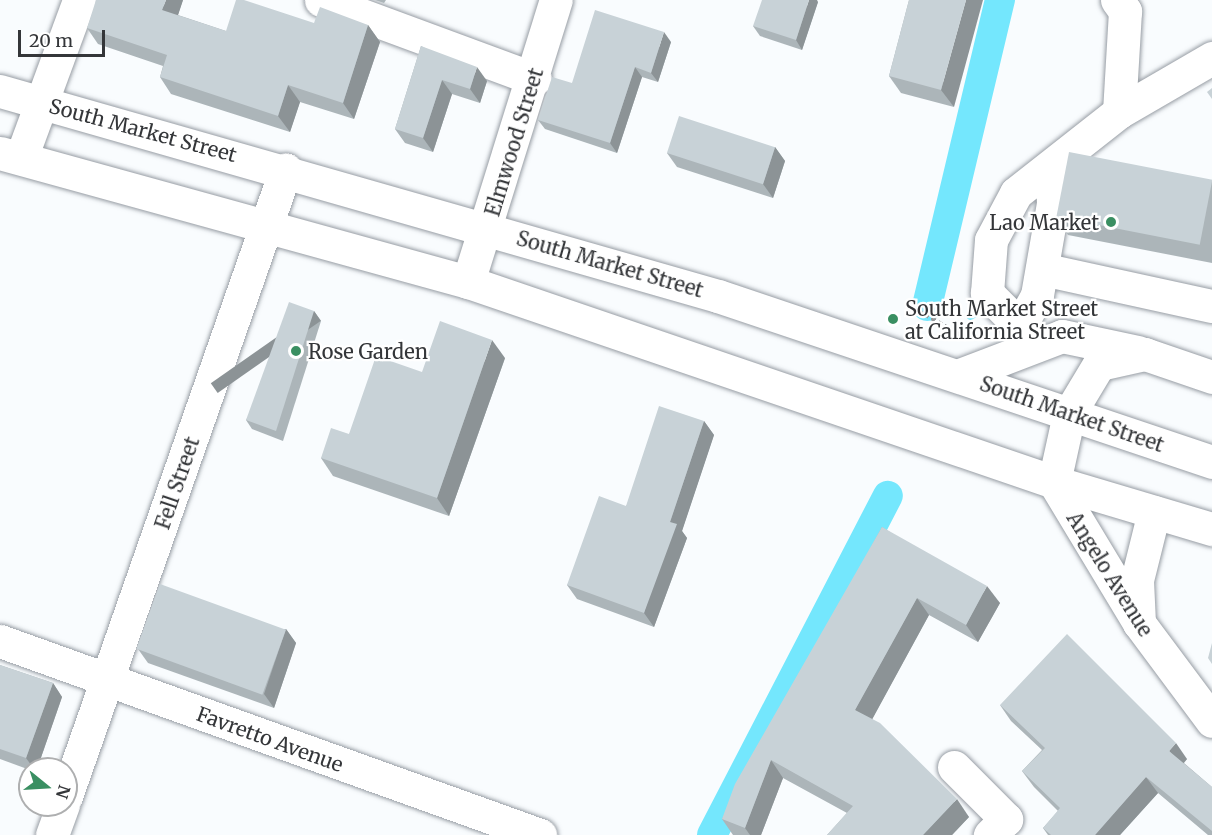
<!DOCTYPE html>
<html>
<head>
<meta charset="utf-8">
<style>
	body { margin:0 }
	#map { position:relative; width:1212px; height:835px; overflow:hidden; background:#f9fcfe; font-family:Merriweather,serif }
	div>[style] { position:absolute }
	.stream>* { height:9px; margin:-4.5px; padding:0 4.5px; transform-origin:4.5px; border-radius:4.5px; background:#74e7fd }
	.canal>* { height:30px; margin:-15px; padding:0 15px; transform-origin:15px; border-radius:15px; background:#74e7fd }
	.path>* { height:4px; margin-top:-2px; transform-origin:0; background:repeating-linear-gradient(90deg,#979a9c 0 4.5px,transparent 0 7.5px) }
	.roads { filter:drop-shadow(0 0 2px #979da4) drop-shadow(0 0 2px #979da4) }
	.minor>* { height:33px; margin:-16.5px; padding:0 16.5px; transform-origin:16.5px; border-radius:16.5px; background:#fff }
	.major>* { height:33px; margin:-16.5px; padding:0 16.5px; transform-origin:16.5px; border-radius:16.5px; background:#fff }
	.wall>* { inset:0; background:#acb5b9 }
	.shaded-wall>* { inset:0; background:#8c9396; transform-origin:0 0 }
	.building>* { inset:0; background:#c8d2d7; transform-origin:0 0 }
	.dots>* { width:16px; height:16px; translate:-50% -50%; box-sizing:border-box; border:3px solid #fff; border-radius:50% }
	span { translate:-50% -50%; white-space:nowrap; text-align:center; line-height:1.15; -webkit-text-stroke:4.5px #fff; paint-order:stroke }
	.street-label { font-size:20px; color:#343639 }
	.poi-label { font-size:20px; color:#343639 }
	.right { translate:-100% -50%; text-align:right }
	.left { translate:0 -50%; text-align:left }
	.north { position:absolute; left:18px; top:757px; width:60px; height:60px; box-sizing:border-box; background:#fff; border:2px solid #aeafb0; border-radius:50%; rotate:108deg; font-size:16px; font-weight:700; line-height:24px; text-align:center; color:#343639 }
	.north::after { content:''; display:block; margin:auto; width:21px; height:27px; background:#3a8f62; clip-path:polygon(50% 0,100% 100%,50% 72%,0 100%) }
	.scale { position:absolute; left:18px; top:30px; width:87px; height:27px; box-sizing:border-box; border:3px solid #343639; border-top:0; padding-left:8px; font-size:18px; line-height:21px; white-space:nowrap; color:#343639; -webkit-text-stroke:4px #fff; paint-order:stroke }
</style>
</head>
<body>
<div id="map">
	<div class="stream">
		<div style="left:970px;top:315px;width:17px;rotate:-31deg"></div>
	</div>
	<div class="canal">
		<div style="left:927px;top:306px;width:315px;rotate:-76.6deg"></div>
		<div style="left:712px;top:835px;width:382px;rotate:-62.6deg"></div>
	</div>
	<div class="path">
		<div style="left:912px;top:307px;width:62px;rotate:29.9deg"></div>
	</div>
	<div class="roads">
		<div class="minor">
			<div style="left:321px;top:0;width:228px;rotate:20.3deg"></div>
			<div style="left:1117px;top:0;width:14px;rotate:54deg"></div>
			<div style="left:1125px;top:11px;width:101px;rotate:93.4deg"></div>
			<div style="left:21px;top:158px;width:168px;rotate:-69.8deg"></div>
			<div style="left:1042px;top:269px;width:174px;rotate:12.3deg"></div>
			<div style="left:468px;top:282px;width:295px;rotate:-72.7deg"></div>
			<div style="left:1020px;top:326px;width:47px;rotate:-135deg"></div>
			<div style="left:987px;top:293px;width:53px;rotate:-85.7deg"></div>
			<div style="left:991px;top:240px;width:53px;rotate:-62deg"></div>
			<div style="left:1016px;top:193px;width:131px;rotate:-38.2deg"></div>
			<div style="left:1119px;top:112px;width:108px;rotate:-30.1deg"></div>
			<div style="left:1031px;top:342px;width:19px;rotate:-125deg"></div>
			<div style="left:1020px;top:326px;width:35px;rotate:-61deg"></div>
			<div style="left:1037px;top:295px;width:93px;rotate:-80.1deg"></div>
			<div style="left:1053px;top:203px;width:36px;rotate:-93deg"></div>
			<div style="left:960px;top:375px;width:109px;rotate:-20.9deg"></div>
			<div style="left:1062px;top:336px;width:78px;rotate:11.9deg"></div>
			<div style="left:1212px;top:377px;width:71px;rotate:-161.1deg"></div>
			<div style="left:1145px;top:354px;width:47px;rotate:167.7deg"></div>
			<div style="left:1099px;top:364px;width:58px;rotate:121deg"></div>
			<div style="left:1069px;top:414px;width:70px;rotate:102.4deg"></div>
			<div style="left:1054px;top:482px;width:165px;rotate:58.9deg"></div>
			<div style="left:1139px;top:623px;width:122px;rotate:53.3deg"></div>
			<div style="left:1139px;top:623px;width:43px;rotate:-92.7deg"></div>
			<div style="left:1137px;top:580px;width:70px;rotate:-76deg"></div>
			<div style="left:0;top:641px;width:574px;rotate:19.76deg"></div>
			<div style="left:954px;top:767px;width:74px;rotate:45deg"></div>
			<div style="left:1006px;top:819px;width:23px;rotate:135deg"></div>
			<div style="left:66px;top:796px;width:664px;rotate:-70.67deg"></div>
			<div style="left:52px;top:835px;width:32px;rotate:-70deg"></div>
		</div>
		<div class="major">
			<div style="left:0;top:91px;width:747px;rotate:15.93deg"></div>
			<div style="left:718px;top:296px;width:521px;rotate:18.57deg"></div>
			<div style="left:0;top:153px;width:485px;rotate:15.4deg"></div>
			<div style="left:468px;top:282px;width:619px;rotate:18.84deg"></div>
			<div style="left:1054px;top:482px;width:165px;rotate:16.6deg"></div>
		</div>
	</div>
	<div class="wall">
		<div style="clip-path:polygon(183px 0,178px 15px,226px 31px,314px 23px,368px 25px,380px 42px,354px 119px,300px 102px,290px 132px,171px 94px,160px 77px,163px 66px,98px 44px,87px 28px)"></div>
		<div style="clip-path:polygon(375px 0,386px 0,384px 3px)"></div>
		<div style="clip-path:polygon(909px 0,954px 107px,901px 93px,889px 76px)"></div>
		<div style="clip-path:polygon(818px 2px,802px 50px,760px 36px,753px 26px)"></div>
		<div style="clip-path:polygon(671px 42px,658px 82px,642px 77px,617px 153px,545px 129px,538px 120px,572px 83px)"></div>
		<div style="clip-path:polygon(421px 46px,487px 81px,480px 103px,452px 94px,433px 152px,405px 143px,395px 129px)"></div>
		<div style="clip-path:polygon(775px 147px,785px 161px,773px 198px,677px 167px,667px 153px)"></div>
		<div style="clip-path:polygon(1212px 180px,1212px 263px,1068px 235px,1056px 217px)"></div>
		<div style="clip-path:polygon(314px 311px,321px 321px,283px 441px,252px 429px,246px 420px)"></div>
		<div style="clip-path:polygon(505px 358px,449px 516px,333px 476px,321px 458px,422px 372px)"></div>
		<div style="clip-path:polygon(704px 421px,714px 435px,682px 531px,687px 538px,654px 627px,577px 599px,567px 585px,626px 506px)"></div>
		<div style="clip-path:polygon(882px 527px,1000px 603px,978px 642px,929px 615px,872px 719px,969px 817px,952px 835px,827px 835px,847px 813px,783px 778px,761px 835px,733px 835px,722px 819px)"></div>
		<div style="clip-path:polygon(286px 629px,296px 643px,274px 708px,148px 663px,138px 649px)"></div>
		<div style="clip-path:polygon(0 665px,53px 683px,62px 697px,37px 769px,30px 770px,0 759px)"></div>
		<div style="clip-path:polygon(1000px 705px,1187px 759px,1184px 763px,1212px 787px,1212px 835px,1208px 835px,1158px 793px,1120px 835px,1048px 835px,1043px 828px,1058px 811px,1034px 787px,1022px 771px,1042px 750px,1011px 721px)"></div>
	</div>
	<div class="shaded-wall">
		<div style="clip-path:polygon(166px 0,183px 0,174px 27px,162px 10px)"></div>
		<div style="clip-path:polygon(809px 0,817px 0,818px 2px,802px 50px,796px 40px)"></div>
		<div style="clip-path:polygon(966px 0,983px 0,954px 107px,941px 90px)"></div>
		<div style="clip-path:polygon(368px 25px,380px 42px,354px 119px,343px 103px)"></div>
		<div style="clip-path:polygon(664px 32px,671px 42px,658px 82px,651px 73px)"></div>
		<div style="clip-path:polygon(477px 67px,487px 81px,480px 103px,470px 89px)"></div>
		<div style="clip-path:polygon(635px 67px,642px 77px,617px 153px,610px 143px)"></div>
		<div style="clip-path:polygon(442px 80px,452px 94px,433px 152px,423px 138px)"></div>
		<div style="clip-path:polygon(288px 85px,300px 102px,290px 132px,278px 116px)"></div>
		<div style="clip-path:polygon(775px 147px,785px 161px,773px 198px,763px 184px)"></div>
		<div style="left:314px;top:311px;width:12px;height:126px;rotate:55deg"></div>
		<div style="clip-path:polygon(492px 340px,505px 358px,449px 516px,437px 498px)"></div>
		<div style="clip-path:polygon(704px 421px,714px 435px,682px 531px,687px 538px,654px 627px,644px 613px,670px 522px)"></div>
		<div style="clip-path:polygon(987px 586px,1000px 603px,978px 642px,966px 625px)"></div>
		<div style="clip-path:polygon(917px 598px,929px 615px,868px 727px,855px 710px)"></div>
		<div style="clip-path:polygon(286px 629px,296px 643px,274px 708px,264px 694px)"></div>
		<div style="clip-path:polygon(53px 683px,62px 697px,37px 769px,34px 769px,26px 758px)"></div>
		<div style="clip-path:polygon(1176px 743px,1187px 759px,1180px 767px,1169px 751px)"></div>
		<div style="clip-path:polygon(771px 760px,783px 778px,761px 835px,750px 835px,745px 828px)"></div>
		<div style="clip-path:polygon(1146px 777px,1158px 793px,1120px 835px,1095px 835px)"></div>
		<div style="clip-path:polygon(957px 799px,969px 817px,952px 835px,923px 835px)"></div>
	</div>
	<div class="building">
		<div style="clip-path:polygon(96px 0,166px 0,162px 10px,226px 31px,236px 0,244px 0,314px 23px,320px 7px,368px 25px,343px 103px,288px 85px,278px 116px,160px 77px,167px 55px,87px 28px)"></div>
		<div style="clip-path:polygon(762px 0,809px 0,796px 40px,753px 26px)"></div>
		<div style="clip-path:polygon(909px 0,966px 0,941px 90px,889px 76px)"></div>
		<div style="clip-path:polygon(595px 10px,664px 32px,651px 73px,635px 67px,610px 143px,538px 120px,552px 77px,572px 83px)"></div>
		<div style="clip-path:polygon(421px 46px,477px 67px,470px 89px,442px 80px,423px 138px,395px 129px)"></div>
		<div style="clip-path:polygon(1212px 88px,1212px 99px,1207px 92px)"></div>
		<div style="left:679px;top:116px;width:101px;height:39px;rotate:18deg"></div>
		<div style="left:1069px;top:152px;width:146px;height:66px;rotate:11deg"></div>
		<div style="clip-path:polygon(289px 302px,314px 311px,276px 431px,246px 420px)"></div>
		<div style="clip-path:polygon(440px 321px,492px 340px,437px 498px,321px 458px,331px 428px,349px 434px,376px 356px,422px 372px)"></div>
		<div style="clip-path:polygon(659px 406px,704px 421px,670px 522px,677px 524px,644px 613px,567px 585px,599px 496px,626px 506px)"></div>
		<div style="clip-path:polygon(882px 527px,987px 586px,966px 625px,917px 598px,855px 710px,880px 723px,957px 799px,923px 835px,827px 835px,853px 806px,771px 760px,745px 828px,722px 819px,735px 784px)"></div>
		<div style="left:160px;top:584px;width:134px;height:69px;rotate:20deg"></div>
		<div style="clip-path:polygon(1067px 634px,1176px 743px,1169px 751px,1212px 787px,1212px 831px,1146px 777px,1095px 835px,1051px 835px,1043px 828px,1060px 808px,1022px 771px,1045px 748px,1000px 705px)"></div>
		<div style="clip-path:polygon(1212px 643px,1212px 664px,1208px 658px)"></div>
		<div style="clip-path:polygon(0 665px,53px 683px,26px 758px,0 749px)"></div>
	</div>
	<div class="dots">
		<div style="left:1111px;top:222px;background:#3a8f62"></div>
		<div style="left:893px;top:319px;background:#3a8f62"></div>
		<div style="left:296px;top:351px;background:#3a8f62"></div>
	</div>
	<div class="street-label">
		<span style="left:143px;top:130px;rotate:15deg">South Market Street</span>
		<span style="left:514px;top:142px;rotate:-73deg">Elmwood Street</span>
		<span style="left:610px;top:264px;rotate:16deg">South Market Street</span>
		<span style="left:1072px;top:414px;rotate:19deg">South Market Street</span>
		<span style="left:177px;top:483px;rotate:-71deg">Fell Street</span>
		<span style="left:1110px;top:574px;rotate:58deg">Angelo Avenue</span>
		<span style="left:270px;top:739px;rotate:20deg">Favretto Avenue</span>
	</div>
	<div class="poi-label">
		<span class="right" style="left:1099px;top:222px">Lao Market</span>
		<span class="left" style="left:905px;top:320px">South Market Street<br>at California Street</span>
		<span class="left" style="left:308px;top:351px">Rose Garden</span>
	</div>
	<div class="north">N</div>
	<div class="scale">20 m</div>
</div>
</body>
</html>
